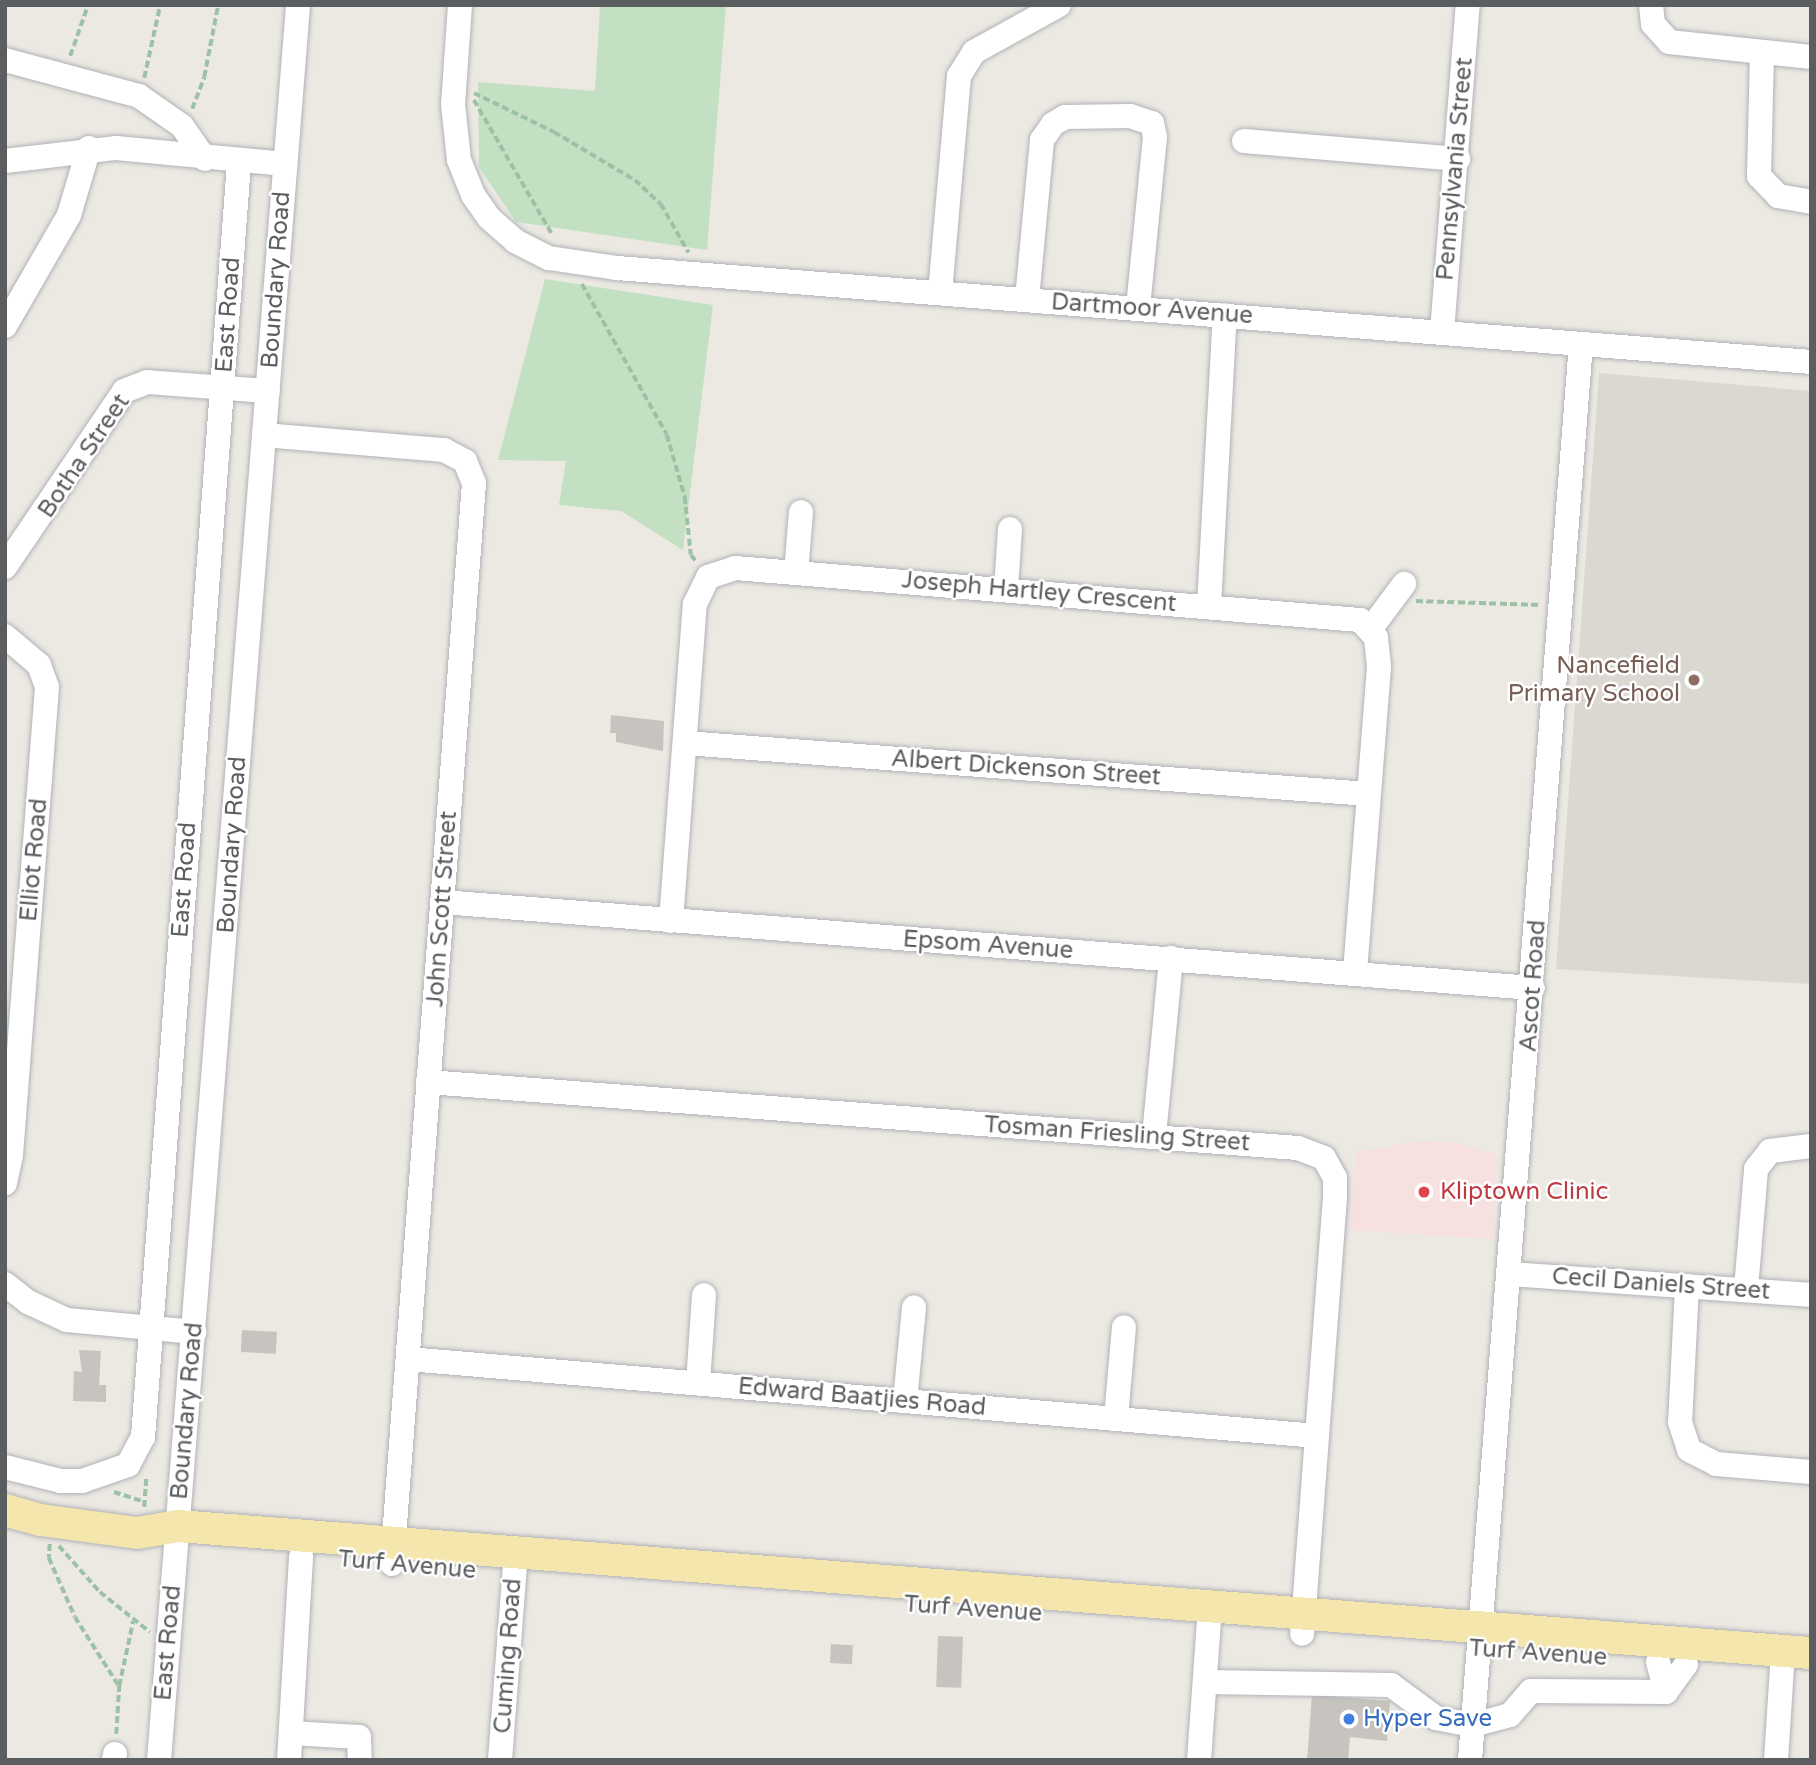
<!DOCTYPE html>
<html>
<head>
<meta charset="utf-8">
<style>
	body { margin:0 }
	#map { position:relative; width:1816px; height:1765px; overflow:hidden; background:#ece9e3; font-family:"Varela Round",sans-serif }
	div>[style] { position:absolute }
	.education>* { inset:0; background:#dbd8d1 }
	.medical>* { inset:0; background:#f7e1e0 }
	.green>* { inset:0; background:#c3e0c2 }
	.building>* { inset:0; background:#c7c4bf; transform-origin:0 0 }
	.path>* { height:3.5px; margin-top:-1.75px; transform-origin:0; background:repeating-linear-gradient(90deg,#9cc1a5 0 7px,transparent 0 10.5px) }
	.roads { filter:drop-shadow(0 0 2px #b0b3b6) drop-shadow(0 0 2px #b0b3b6) }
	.minor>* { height:24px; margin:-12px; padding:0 12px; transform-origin:12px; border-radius:12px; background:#fff }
	.major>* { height:32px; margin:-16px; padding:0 16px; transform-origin:16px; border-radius:16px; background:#f5e6ae }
	.dots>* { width:19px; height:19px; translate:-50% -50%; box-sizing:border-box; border:4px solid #fff; border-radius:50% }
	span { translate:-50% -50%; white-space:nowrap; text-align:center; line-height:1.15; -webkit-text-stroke:5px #fff; paint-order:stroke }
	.street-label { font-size:24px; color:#5b5e61 }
	.education-label { font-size:24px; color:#785e54 }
	.right { translate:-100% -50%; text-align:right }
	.health-label { font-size:24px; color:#be3a42 }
	.left { translate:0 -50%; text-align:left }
	.shop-label { font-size:24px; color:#366cbe }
	.frame { position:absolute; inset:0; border:7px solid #5b5e61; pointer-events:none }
</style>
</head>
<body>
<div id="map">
	<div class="education">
		<div style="clip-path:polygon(1599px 373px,1811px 391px,1811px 984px,1556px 969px)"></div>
	</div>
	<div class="medical">
		<div style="clip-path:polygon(1420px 1141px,1452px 1142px,1497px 1154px,1493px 1239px,1350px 1230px,1356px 1152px)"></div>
	</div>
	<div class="green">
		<div style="clip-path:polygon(600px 5px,726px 5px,707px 250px,516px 222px,479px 167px,478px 82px,595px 91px)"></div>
		<div style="clip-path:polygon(545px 279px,713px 305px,683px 550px,621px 511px,559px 505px,566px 461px,498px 460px)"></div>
	</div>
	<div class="building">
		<div style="clip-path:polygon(611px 715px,664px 721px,663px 751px,616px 742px,616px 733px,610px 733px)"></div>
		<div style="left:242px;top:1330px;width:35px;height:22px;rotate:3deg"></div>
		<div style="clip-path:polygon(79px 1350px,101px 1351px,99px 1385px,106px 1385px,106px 1402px,73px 1401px,74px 1371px,82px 1372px)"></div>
		<div style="left:938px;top:1636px;width:25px;height:51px;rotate:2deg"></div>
		<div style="left:831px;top:1644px;width:22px;height:19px;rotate:3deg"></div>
		<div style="clip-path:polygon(1312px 1695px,1390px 1701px,1387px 1741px,1350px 1737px,1348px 1760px,1307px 1760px)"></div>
	</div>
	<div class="path">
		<div style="left:70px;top:56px;width:54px;rotate:-70.6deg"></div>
		<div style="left:144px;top:78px;width:75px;rotate:-77.6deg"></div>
		<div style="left:474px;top:93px;width:89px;rotate:26deg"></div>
		<div style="left:554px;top:132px;width:94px;rotate:30.7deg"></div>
		<div style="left:635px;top:180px;width:35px;rotate:43deg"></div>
		<div style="left:661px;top:204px;width:56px;rotate:60.3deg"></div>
		<div style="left:474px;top:100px;width:157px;rotate:59.8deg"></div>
		<div style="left:192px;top:109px;width:34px;rotate:-69deg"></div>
		<div style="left:204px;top:77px;width:73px;rotate:-79deg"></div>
		<div style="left:582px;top:284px;width:173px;rotate:60.6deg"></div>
		<div style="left:667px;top:435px;width:65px;rotate:73.8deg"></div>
		<div style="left:685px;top:497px;width:58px;rotate:84.1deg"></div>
		<div style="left:691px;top:555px;width:8px;rotate:50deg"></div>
		<div style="left:1416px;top:601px;width:125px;rotate:1.8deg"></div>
		<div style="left:114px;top:1492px;width:33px;rotate:18deg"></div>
		<div style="left:144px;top:1507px;width:30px;rotate:-86deg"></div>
		<div style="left:50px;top:1544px;width:14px;rotate:94deg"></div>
		<div style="left:49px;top:1558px;width:64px;rotate:66.2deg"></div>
		<div style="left:75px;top:1617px;width:82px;rotate:57.5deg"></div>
		<div style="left:59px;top:1546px;width:62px;rotate:48.3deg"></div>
		<div style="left:100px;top:1592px;width:64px;rotate:38.7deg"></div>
		<div style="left:116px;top:1734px;width:48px;rotate:-86.4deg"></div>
		<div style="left:119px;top:1686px;width:66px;rotate:-77.8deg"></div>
	</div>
	<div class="roads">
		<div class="minor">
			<div style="left:460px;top:5px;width:99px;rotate:94deg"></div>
			<div style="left:453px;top:104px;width:56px;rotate:83.9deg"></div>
			<div style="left:459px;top:160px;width:38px;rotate:68deg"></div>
			<div style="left:473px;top:195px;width:28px;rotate:55deg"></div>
			<div style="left:489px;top:218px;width:35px;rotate:41deg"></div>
			<div style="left:515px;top:241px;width:38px;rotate:27deg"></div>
			<div style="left:549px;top:258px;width:69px;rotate:8.4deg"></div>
			<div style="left:617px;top:268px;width:1198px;rotate:4.5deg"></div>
			<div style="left:1651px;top:5px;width:19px;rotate:84deg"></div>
			<div style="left:1653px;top:24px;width:24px;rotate:48deg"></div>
			<div style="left:1669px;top:42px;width:143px;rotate:6deg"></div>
			<div style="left:1762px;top:53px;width:123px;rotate:91.4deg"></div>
			<div style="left:1759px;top:176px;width:28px;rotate:46deg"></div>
			<div style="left:1778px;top:196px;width:34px;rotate:10deg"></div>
			<div style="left:5px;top:60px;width:139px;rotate:15deg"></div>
			<div style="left:139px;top:96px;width:52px;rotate:34.9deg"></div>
			<div style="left:182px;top:126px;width:40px;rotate:55.1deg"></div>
			<div style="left:1244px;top:141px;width:215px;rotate:4.8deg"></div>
			<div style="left:5px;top:161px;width:112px;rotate:-6.7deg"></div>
			<div style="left:116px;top:148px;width:170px;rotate:5.4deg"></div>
			<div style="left:940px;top:293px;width:218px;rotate:-85deg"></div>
			<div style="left:959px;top:76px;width:28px;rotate:-58deg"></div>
			<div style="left:974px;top:52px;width:97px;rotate:-28.9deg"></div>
			<div style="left:1027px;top:299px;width:160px;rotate:-84.6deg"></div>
			<div style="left:1042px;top:140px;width:19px;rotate:-55deg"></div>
			<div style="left:1053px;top:124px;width:14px;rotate:-30deg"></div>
			<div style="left:1065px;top:117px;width:65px;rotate:-0.9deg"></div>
			<div style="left:1130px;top:116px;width:23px;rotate:18deg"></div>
			<div style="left:1152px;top:123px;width:14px;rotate:78deg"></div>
			<div style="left:1155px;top:137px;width:172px;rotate:95.7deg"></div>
			<div style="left:5px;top:326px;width:128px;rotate:-60deg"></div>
			<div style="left:69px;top:215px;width:70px;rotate:-73.4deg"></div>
			<div style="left:1442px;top:332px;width:328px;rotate:-85.5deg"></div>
			<div style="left:264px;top:435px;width:181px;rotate:4.8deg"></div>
			<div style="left:444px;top:450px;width:24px;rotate:28deg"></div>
			<div style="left:465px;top:461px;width:24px;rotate:68deg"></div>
			<div style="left:474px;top:483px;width:1084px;rotate:94.34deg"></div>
			<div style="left:5px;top:567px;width:212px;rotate:-55.9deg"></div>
			<div style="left:124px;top:391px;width:25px;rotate:-21deg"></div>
			<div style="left:147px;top:382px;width:121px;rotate:4.3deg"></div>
			<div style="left:796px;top:573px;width:61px;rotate:-85.3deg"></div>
			<div style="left:1006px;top:589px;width:60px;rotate:-86.2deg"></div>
			<div style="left:1209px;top:606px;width:291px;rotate:-86.9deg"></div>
			<div style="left:1372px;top:627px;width:54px;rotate:-53.3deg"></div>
			<div style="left:5px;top:636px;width:45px;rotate:40.5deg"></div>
			<div style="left:39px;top:665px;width:23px;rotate:70deg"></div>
			<div style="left:47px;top:687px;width:469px;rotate:94.4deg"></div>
			<div style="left:11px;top:1155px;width:29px;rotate:102deg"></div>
			<div style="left:685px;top:743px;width:685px;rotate:4.27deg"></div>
			<div style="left:442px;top:902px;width:1094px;rotate:4.51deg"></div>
			<div style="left:671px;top:921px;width:318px;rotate:-85.7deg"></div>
			<div style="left:695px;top:604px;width:30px;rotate:-64deg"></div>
			<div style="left:708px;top:577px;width:28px;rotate:-18deg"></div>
			<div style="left:735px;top:568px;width:627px;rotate:4.76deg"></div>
			<div style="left:1360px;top:620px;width:24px;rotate:48deg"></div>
			<div style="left:1376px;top:638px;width:29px;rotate:84deg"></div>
			<div style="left:1379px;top:667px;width:307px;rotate:94.5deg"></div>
			<div style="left:428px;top:1082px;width:872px;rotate:4.34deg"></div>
			<div style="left:1298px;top:1148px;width:28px;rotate:21deg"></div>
			<div style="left:1324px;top:1158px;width:23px;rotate:61deg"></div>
			<div style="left:1335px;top:1178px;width:19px;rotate:90deg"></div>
			<div style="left:1335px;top:1197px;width:438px;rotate:94.3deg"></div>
			<div style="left:1154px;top:1136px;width:179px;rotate:-84.5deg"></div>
			<div style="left:1511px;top:1274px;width:301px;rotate:4deg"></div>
			<div style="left:5px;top:1284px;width:29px;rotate:38deg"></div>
			<div style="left:28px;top:1302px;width:43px;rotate:24.8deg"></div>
			<div style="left:67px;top:1320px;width:128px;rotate:5.4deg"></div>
			<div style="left:1687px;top:1286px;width:136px;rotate:92.9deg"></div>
			<div style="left:1680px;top:1422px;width:29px;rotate:72deg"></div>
			<div style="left:1689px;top:1450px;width:30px;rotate:27deg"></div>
			<div style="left:1716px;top:1464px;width:95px;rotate:4.8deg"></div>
			<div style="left:1746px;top:1289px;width:120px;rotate:-85.2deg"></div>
			<div style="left:1756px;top:1169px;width:23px;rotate:-52deg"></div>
			<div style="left:1770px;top:1151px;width:41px;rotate:-7deg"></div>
			<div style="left:408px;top:1359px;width:912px;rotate:4.84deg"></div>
			<div style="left:698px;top:1383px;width:88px;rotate:-86.1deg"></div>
			<div style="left:905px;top:1401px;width:94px;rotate:-84.5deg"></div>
			<div style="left:1116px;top:1418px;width:91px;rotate:-85deg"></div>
			<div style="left:5px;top:1467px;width:58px;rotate:14deg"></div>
			<div style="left:61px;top:1481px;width:21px"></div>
			<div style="left:82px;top:1481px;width:49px;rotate:-19.2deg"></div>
			<div style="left:128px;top:1465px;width:32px;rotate:-62deg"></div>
			<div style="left:143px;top:1437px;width:1278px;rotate:-85.69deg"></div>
			<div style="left:1658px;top:1662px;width:31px;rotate:75deg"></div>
			<div style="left:1666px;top:1692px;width:34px;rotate:-54deg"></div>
			<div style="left:1205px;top:1682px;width:186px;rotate:0.9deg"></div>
			<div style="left:1391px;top:1685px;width:56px;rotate:36.3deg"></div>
			<div style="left:1436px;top:1718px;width:38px;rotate:11deg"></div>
			<div style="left:1473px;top:1725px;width:38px;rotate:-15deg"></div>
			<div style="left:1510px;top:1715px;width:32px;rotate:-49deg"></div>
			<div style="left:1531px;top:1691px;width:135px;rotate:0.4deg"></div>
			<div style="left:291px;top:1733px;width:68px;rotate:3.4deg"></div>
			<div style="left:359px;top:1737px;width:23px;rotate:88deg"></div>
			<div style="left:114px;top:1760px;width:6px;rotate:-81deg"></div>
			<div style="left:159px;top:1760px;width:1760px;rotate:-85.47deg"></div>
			<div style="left:289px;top:1760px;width:204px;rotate:-86.6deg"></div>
			<div style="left:500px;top:1760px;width:209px;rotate:-85.6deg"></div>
			<div style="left:1199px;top:1760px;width:154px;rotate:-85.9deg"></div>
			<div style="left:1470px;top:1760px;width:1420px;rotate:-85.52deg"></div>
			<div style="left:1776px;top:1760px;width:109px;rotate:-86.3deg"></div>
		</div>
		<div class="major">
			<div style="left:5px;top:1510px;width:37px;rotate:16deg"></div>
			<div style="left:41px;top:1520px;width:97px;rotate:7.7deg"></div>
			<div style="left:137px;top:1533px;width:42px;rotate:-9.7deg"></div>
			<div style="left:178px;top:1526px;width:1638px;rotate:4.45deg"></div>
		</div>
	</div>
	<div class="dots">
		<div style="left:1694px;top:680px;background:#8d6e63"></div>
		<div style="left:1424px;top:1192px;background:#e0444e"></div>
		<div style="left:1349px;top:1719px;background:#3f7fe0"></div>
	</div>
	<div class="street-label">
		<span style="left:1455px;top:169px;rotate:-85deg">Pennsylvania Street</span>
		<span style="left:276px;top:280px;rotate:-86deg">Boundary Road</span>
		<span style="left:1152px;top:309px;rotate:4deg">Dartmoor Avenue</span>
		<span style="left:228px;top:315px;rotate:-86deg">East Road</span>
		<span style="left:84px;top:456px;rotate:-56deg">Botha Street</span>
		<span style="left:1039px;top:592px;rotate:5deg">Joseph Hartley Crescent</span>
		<span style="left:1026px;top:768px;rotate:4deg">Albert Dickenson Street</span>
		<span style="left:232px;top:845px;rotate:-86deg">Boundary Road</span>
		<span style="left:34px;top:860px;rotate:-85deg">Elliot Road</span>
		<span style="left:184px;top:880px;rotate:-86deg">East Road</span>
		<span style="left:442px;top:909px;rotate:-86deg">John Scott Street</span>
		<span style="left:988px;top:945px;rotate:4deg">Epsom Avenue</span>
		<span style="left:1533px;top:986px;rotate:-86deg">Ascot Road</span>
		<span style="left:1117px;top:1134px;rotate:4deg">Tosman Friesling Street</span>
		<span style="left:1661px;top:1284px;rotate:4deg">Cecil Daniels Street</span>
		<span style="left:862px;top:1397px;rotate:5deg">Edward Baatjies Road</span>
		<span style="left:187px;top:1411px;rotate:-85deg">Boundary Road</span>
		<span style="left:407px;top:1565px;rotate:5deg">Turf Avenue</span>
		<span style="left:973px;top:1609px;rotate:4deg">Turf Avenue</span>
		<span style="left:168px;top:1643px;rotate:-85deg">East Road</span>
		<span style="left:1538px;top:1653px;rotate:4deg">Turf Avenue</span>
		<span style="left:508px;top:1656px;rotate:-86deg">Cuming Road</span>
	</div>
	<div class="education-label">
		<span class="right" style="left:1680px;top:680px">Nancefield<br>Primary School</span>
	</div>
	<div class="health-label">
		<span class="left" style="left:1440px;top:1192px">Kliptown Clinic</span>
	</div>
	<div class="shop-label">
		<span class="left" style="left:1363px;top:1719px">Hyper Save</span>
	</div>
	<div class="frame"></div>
</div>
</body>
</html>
